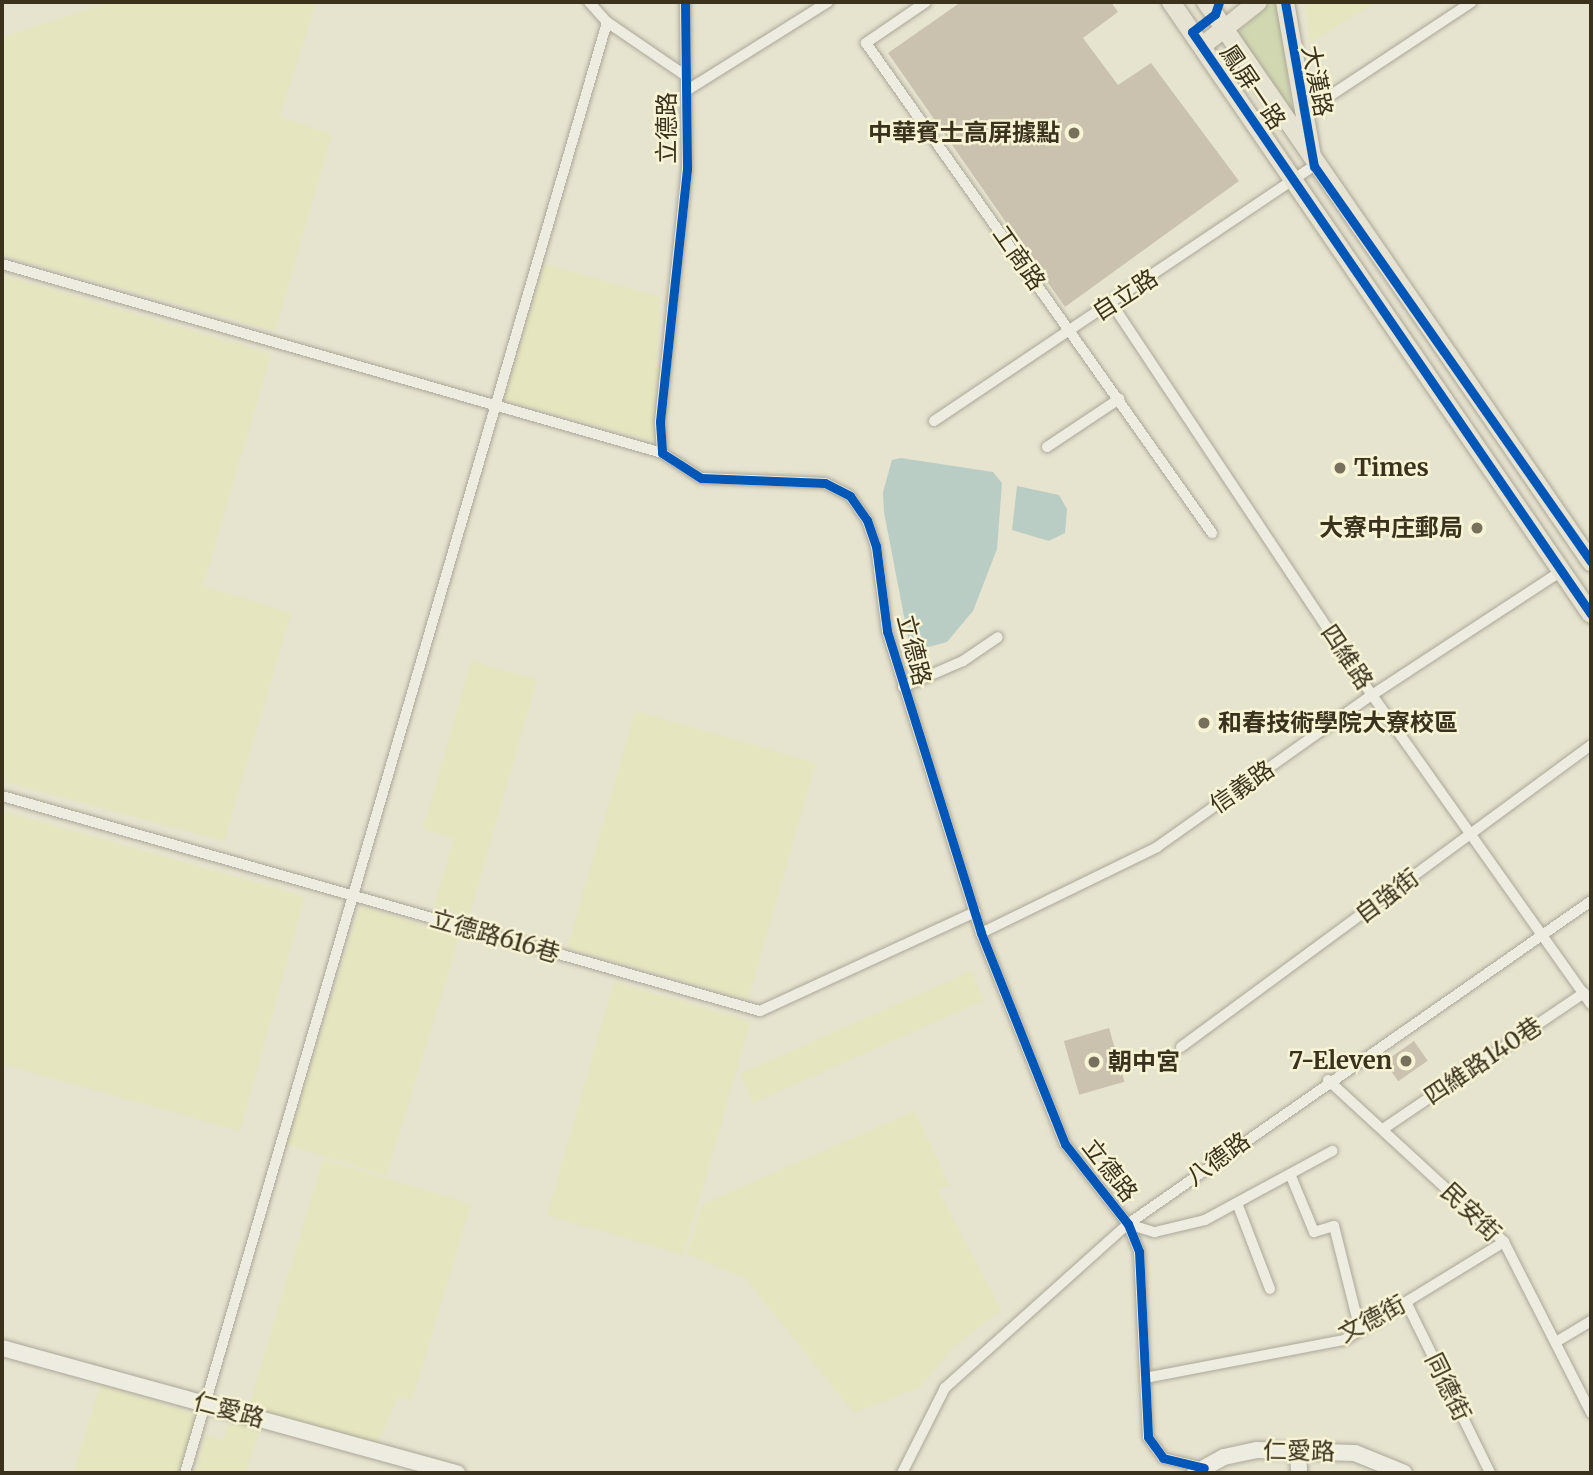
<!DOCTYPE html>
<html>
<head>
<meta charset="utf-8">
<style>
	body { margin:0 }
	#map { position:relative; width:1593px; height:1475px; overflow:hidden; background:#e6e3cf; font-family:Merriweather,"Noto Sans TC",serif }
	div>[style] { position:absolute }
	.farmland>* { inset:0; background:#e5e5bf; transform-origin:0 0 }
	.green>* { inset:0; background:#d1d8b1 }
	.water>* { inset:0; background:#bacdc4 }
	.building>* { inset:0; background:#cac2af; transform-origin:0 0 }
	.roads { filter:drop-shadow(0 0 2px #aca797) drop-shadow(0 0 2px #aca797) }
	.street>* { height:10px; margin:-5px; padding:0 5px; transform-origin:5px; border-radius:5px; background:#eeece1 }
	.secondary>* { height:16px; margin:-8px; padding:0 8px; transform-origin:8px; border-radius:8px; background:#eeece1 }
	.primary>* { height:18px; margin:-9px; padding:0 9px; transform-origin:9px; border-radius:9px; background:#e6e3d2 }
	.cycleway>* { height:9px; margin:-4.5px; padding:0 4.5px; transform-origin:4.5px; border-radius:4.5px; background:#0057b8 }
	.dots>* { width:19px; height:19px; translate:-50% -50%; box-sizing:border-box; border:4px solid #f7f3d5; border-radius:50% }
	span { translate:-50% -50%; white-space:nowrap; text-align:center; line-height:1.15; -webkit-text-stroke:5px #f7f3d5; paint-order:stroke }
	.street-label { font-size:24px; color:#3b321e }
	.poi-label { font-size:24px; color:#3b321e; font-weight:700 }
	.right { translate:-100% -50%; text-align:right }
	.left { translate:0 -50%; text-align:left }
	.frame { position:absolute; inset:0; border:4px solid #3b321e; pointer-events:none }
</style>
</head>
<body>
<div id="map">
	<div class="farmland">
		<div style="clip-path:polygon(110px 2px,316px 2px,280px 117px,332px 134px,275px 331px,2px 255px,2px 37px)"></div>
		<div style="clip-path:polygon(1305px 2px,1376px 2px,1310px 43px)"></div>
		<div style="clip-path:polygon(545px 264px,660px 297px,654px 441px,504px 400px)"></div>
		<div style="clip-path:polygon(2px 275px,271px 354px,203px 586px,291px 613px,224px 841px,2px 781px)"></div>
		<div style="clip-path:polygon(471px 661px,537px 680px,469px 917px,434px 906px,454px 838px,423px 829px)"></div>
		<div style="left:635px;top:711px;width:188px;height:246px;rotate:16deg"></div>
		<div style="clip-path:polygon(2px 811px,305px 896px,240px 1131px,2px 1064px)"></div>
		<div style="left:360px;top:906px;width:104px;height:250px;rotate:17deg"></div>
		<div style="left:971px;top:971px;width:32px;height:253px;rotate:66deg"></div>
		<div style="left:614px;top:982px;width:142px;height:243px;rotate:16deg"></div>
		<div style="clip-path:polygon(915px 1111px,949px 1185px,938px 1190px,1001px 1310px,954px 1347px,920px 1387px,854px 1413px,745px 1278px,687px 1254px,702px 1204px)"></div>
		<div style="clip-path:polygon(323px 1159px,471px 1204px,412px 1400px,398px 1397px,378px 1443px,248px 1408px)"></div>
		<div style="clip-path:polygon(100px 1385px,197px 1415px,180px 1473px,73px 1473px)"></div>
		<div style="clip-path:polygon(229px 1421px,259px 1430px,246px 1473px,195px 1473px,206px 1435px,223px 1440px)"></div>
	</div>
	<div class="green">
		<div style="clip-path:polygon(1272px 2px,1278px 2px,1293px 116px,1235px 34px)"></div>
	</div>
	<div class="water">
		<div style="clip-path:polygon(901px 458px,993px 472px,1002px 483px,997px 549px,973px 611px,947px 642px,925px 648px,908px 637px,884px 512px,883px 492px,892px 460px)"></div>
		<div style="clip-path:polygon(1017px 486px,1059px 495px,1067px 509px,1065px 533px,1049px 541px,1012px 530px)"></div>
	</div>
	<div class="building">
		<div style="clip-path:polygon(961px 2px,1111px 2px,1118px 12px,1083px 38px,1118px 85px,1151px 63px,1239px 181px,1065px 307px,888px 53px)"></div>
		<div style="left:1109px;top:1028px;width:56px;height:47px;rotate:74deg"></div>
		<div style="left:1414px;top:1041px;width:24px;height:36px;rotate:55deg"></div>
	</div>
	<div class="roads">
		<div class="street">
			<div style="left:589px;top:2px;width:27px;rotate:48deg"></div>
			<div style="left:607px;top:22px;width:96px;rotate:34.4deg"></div>
			<div style="left:685px;top:2px;width:167px;rotate:89.3deg"></div>
			<div style="left:687px;top:169px;width:254px;rotate:96.1deg"></div>
			<div style="left:660px;top:422px;width:31px;rotate:86deg"></div>
			<div style="left:662px;top:453px;width:46px;rotate:32.7deg"></div>
			<div style="left:701px;top:478px;width:124px;rotate:2.3deg"></div>
			<div style="left:825px;top:483px;width:28px;rotate:27deg"></div>
			<div style="left:850px;top:496px;width:29px;rotate:55deg"></div>
			<div style="left:867px;top:520px;width:28px;rotate:71deg"></div>
			<div style="left:876px;top:546px;width:86px;rotate:82.6deg"></div>
			<div style="left:887px;top:631px;width:316px;rotate:72.7deg"></div>
			<div style="left:981px;top:933px;width:227px;rotate:68.3deg"></div>
			<div style="left:1065px;top:1144px;width:102px;rotate:51.8deg"></div>
			<div style="left:1128px;top:1224px;width:29px;rotate:68deg"></div>
			<div style="left:1139px;top:1251px;width:186px;rotate:87.2deg"></div>
			<div style="left:1148px;top:1437px;width:26px;rotate:54deg"></div>
			<div style="left:1163px;top:1458px;width:42px;rotate:13.7deg"></div>
			<div style="left:926px;top:2px;width:73px;rotate:145.7deg"></div>
			<div style="left:866px;top:43px;width:600px;rotate:54.77deg"></div>
			<div style="left:686px;top:91px;width:168px;rotate:-32.1deg"></div>
			<div style="left:1304px;top:113px;width:201px;rotate:-33.5deg"></div>
			<div style="left:2px;top:264px;width:687px;rotate:15.98deg"></div>
			<div style="left:1112px;top:304px;width:470px;rotate:56.4deg"></div>
			<div style="left:1372px;top:695px;width:379px;rotate:54.7deg"></div>
			<div style="left:934px;top:421px;width:458px;rotate:-33.9deg"></div>
			<div style="left:1047px;top:447px;width:87px;rotate:-33.7deg"></div>
			<div style="left:903px;top:687px;width:65px;rotate:-23.4deg"></div>
			<div style="left:963px;top:661px;width:42px;rotate:-34.4deg"></div>
			<div style="left:2px;top:796px;width:788px;rotate:15.84deg"></div>
			<div style="left:760px;top:1011px;width:237px;rotate:-24.7deg"></div>
			<div style="left:981px;top:933px;width:196px;rotate:-26deg"></div>
			<div style="left:1157px;top:847px;width:263px;rotate:-35.3deg"></div>
			<div style="left:1372px;top:695px;width:225px;rotate:-33.2deg"></div>
			<div style="left:1181px;top:1047px;width:509px;rotate:-36.37deg"></div>
			<div style="left:1328px;top:1080px;width:239px;rotate:42.6deg"></div>
			<div style="left:1504px;top:1242px;width:192px;rotate:63deg"></div>
			<div style="left:1383px;top:1129px;width:243px;rotate:-34.1deg"></div>
			<div style="left:1290px;top:1174px;width:63px;rotate:67.5deg"></div>
			<div style="left:1314px;top:1232px;width:21px;rotate:-17deg"></div>
			<div style="left:1334px;top:1226px;width:107px;rotate:76deg"></div>
			<div style="left:1237px;top:1203px;width:92px;rotate:69deg"></div>
			<div style="left:1128px;top:1224px;width:28px;rotate:17deg"></div>
			<div style="left:1155px;top:1232px;width:51px;rotate:-13.5deg"></div>
			<div style="left:1205px;top:1220px;width:145px;rotate:-28.5deg"></div>
			<div style="left:1406px;top:1302px;width:191px;rotate:63.8deg"></div>
			<div style="left:1556px;top:1342px;width:41px;rotate:-31deg"></div>
			<div style="left:1145px;top:1378px;width:203px;rotate:-10.8deg"></div>
			<div style="left:1344px;top:1340px;width:188px;rotate:-31.5deg"></div>
			<div style="left:185px;top:1473px;width:1511px;rotate:-73.78deg"></div>
			<div style="left:902px;top:1473px;width:95px;rotate:-63.2deg"></div>
			<div style="left:945px;top:1388px;width:246px;rotate:-41.9deg"></div>
			<div style="left:1128px;top:1224px;width:565px;rotate:-34.9deg"></div>
		</div>
		<div class="secondary">
			<div style="left:2px;top:1348px;width:472px;rotate:15.4deg"></div>
			<div style="left:1298px;top:1451px;width:22px;rotate:87deg"></div>
			<div style="left:1195px;top:1473px;width:33px;rotate:-29deg"></div>
			<div style="left:1224px;top:1457px;width:34px;rotate:-12deg"></div>
			<div style="left:1257px;top:1450px;width:98px;rotate:1.8deg"></div>
			<div style="left:1355px;top:1453px;width:53px;rotate:22.2deg"></div>
		</div>
		<div class="primary">
			<div style="left:1171px;top:2px;width:742px;rotate:55.54deg"></div>
			<div style="left:1206px;top:2px;width:680px;rotate:55.49deg"></div>
			<div style="left:1285px;top:2px;width:156px;rotate:80.1deg"></div>
			<div style="left:1202px;top:46px;width:71px;rotate:-38.2deg"></div>
		</div>
	</div>
	<div class="cycleway">
		<div style="left:685px;top:2px;width:167px;rotate:89.3deg"></div>
		<div style="left:687px;top:169px;width:254px;rotate:96.1deg"></div>
		<div style="left:660px;top:422px;width:31px;rotate:86deg"></div>
		<div style="left:662px;top:453px;width:46px;rotate:32.7deg"></div>
		<div style="left:701px;top:478px;width:124px;rotate:2.3deg"></div>
		<div style="left:825px;top:483px;width:28px;rotate:27deg"></div>
		<div style="left:850px;top:496px;width:29px;rotate:55deg"></div>
		<div style="left:867px;top:520px;width:28px;rotate:71deg"></div>
		<div style="left:876px;top:546px;width:86px;rotate:82.6deg"></div>
		<div style="left:887px;top:631px;width:316px;rotate:72.7deg"></div>
		<div style="left:981px;top:933px;width:227px;rotate:68.3deg"></div>
		<div style="left:1065px;top:1144px;width:102px;rotate:51.8deg"></div>
		<div style="left:1128px;top:1224px;width:29px;rotate:68deg"></div>
		<div style="left:1139px;top:1251px;width:186px;rotate:87.2deg"></div>
		<div style="left:1148px;top:1437px;width:26px;rotate:54deg"></div>
		<div style="left:1163px;top:1458px;width:42px;rotate:13.7deg"></div>
		<div style="left:1219px;top:2px;width:13px;rotate:108deg"></div>
		<div style="left:1215px;top:14px;width:29px;rotate:142deg"></div>
		<div style="left:1192px;top:32px;width:706px;rotate:55.57deg"></div>
		<div style="left:1285px;top:2px;width:167px;rotate:80deg"></div>
		<div style="left:1314px;top:166px;width:483px;rotate:55deg"></div>
	</div>
	<div class="dots">
		<div style="left:1074px;top:133px;background:#77705c"></div>
		<div style="left:1340px;top:468px;background:#77705c"></div>
		<div style="left:1477px;top:528px;background:#77705c"></div>
		<div style="left:1204px;top:723px;background:#77705c"></div>
		<div style="left:1406px;top:1061px;background:#77705c"></div>
		<div style="left:1094px;top:1062px;background:#77705c"></div>
	</div>
	<div class="street-label">
		<span style="left:1317px;top:81px;rotate:79deg">大漢路</span>
		<span style="left:1253px;top:87px;rotate:56deg">鳳屏一路</span>
		<span style="left:667px;top:128px;rotate:-90deg">立德路</span>
		<span style="left:1019px;top:258px;rotate:55deg">工商路</span>
		<span style="left:1125px;top:295px;rotate:-33deg">自立路</span>
		<span style="left:914px;top:650px;rotate:76deg">立德路</span>
		<span style="left:1347px;top:657px;rotate:56deg">四維路</span>
		<span style="left:1242px;top:787px;rotate:-35deg">信義路</span>
		<span style="left:1387px;top:896px;rotate:-37deg">自強街</span>
		<span style="left:495px;top:936px;rotate:16deg">立德路616巷</span>
		<span style="left:1483px;top:1061px;rotate:-34deg">四維路140巷</span>
		<span style="left:1218px;top:1159px;rotate:-36deg">八德路</span>
		<span style="left:1110px;top:1170px;rotate:52deg">立德路</span>
		<span style="left:1471px;top:1212px;rotate:44deg">民安街</span>
		<span style="left:1372px;top:1319px;rotate:-28deg">文德街</span>
		<span style="left:1448px;top:1387px;rotate:64deg">同德街</span>
		<span style="left:229px;top:1410px;rotate:15deg">仁愛路</span>
		<span style="left:1299px;top:1451px;rotate:1deg">仁愛路</span>
	</div>
	<div class="poi-label">
		<span class="right" style="left:1060px;top:133px">中華賓士高屏據點</span>
		<span class="left" style="left:1354px;top:468px">Times</span>
		<span class="right" style="left:1463px;top:528px">大寮中庄郵局</span>
		<span class="left" style="left:1218px;top:723px">和春技術學院大寮校區</span>
		<span class="right" style="left:1392px;top:1061px">7-Eleven</span>
		<span class="left" style="left:1108px;top:1062px">朝中宮</span>
	</div>
	<div class="frame"></div>
</div>
</body>
</html>
